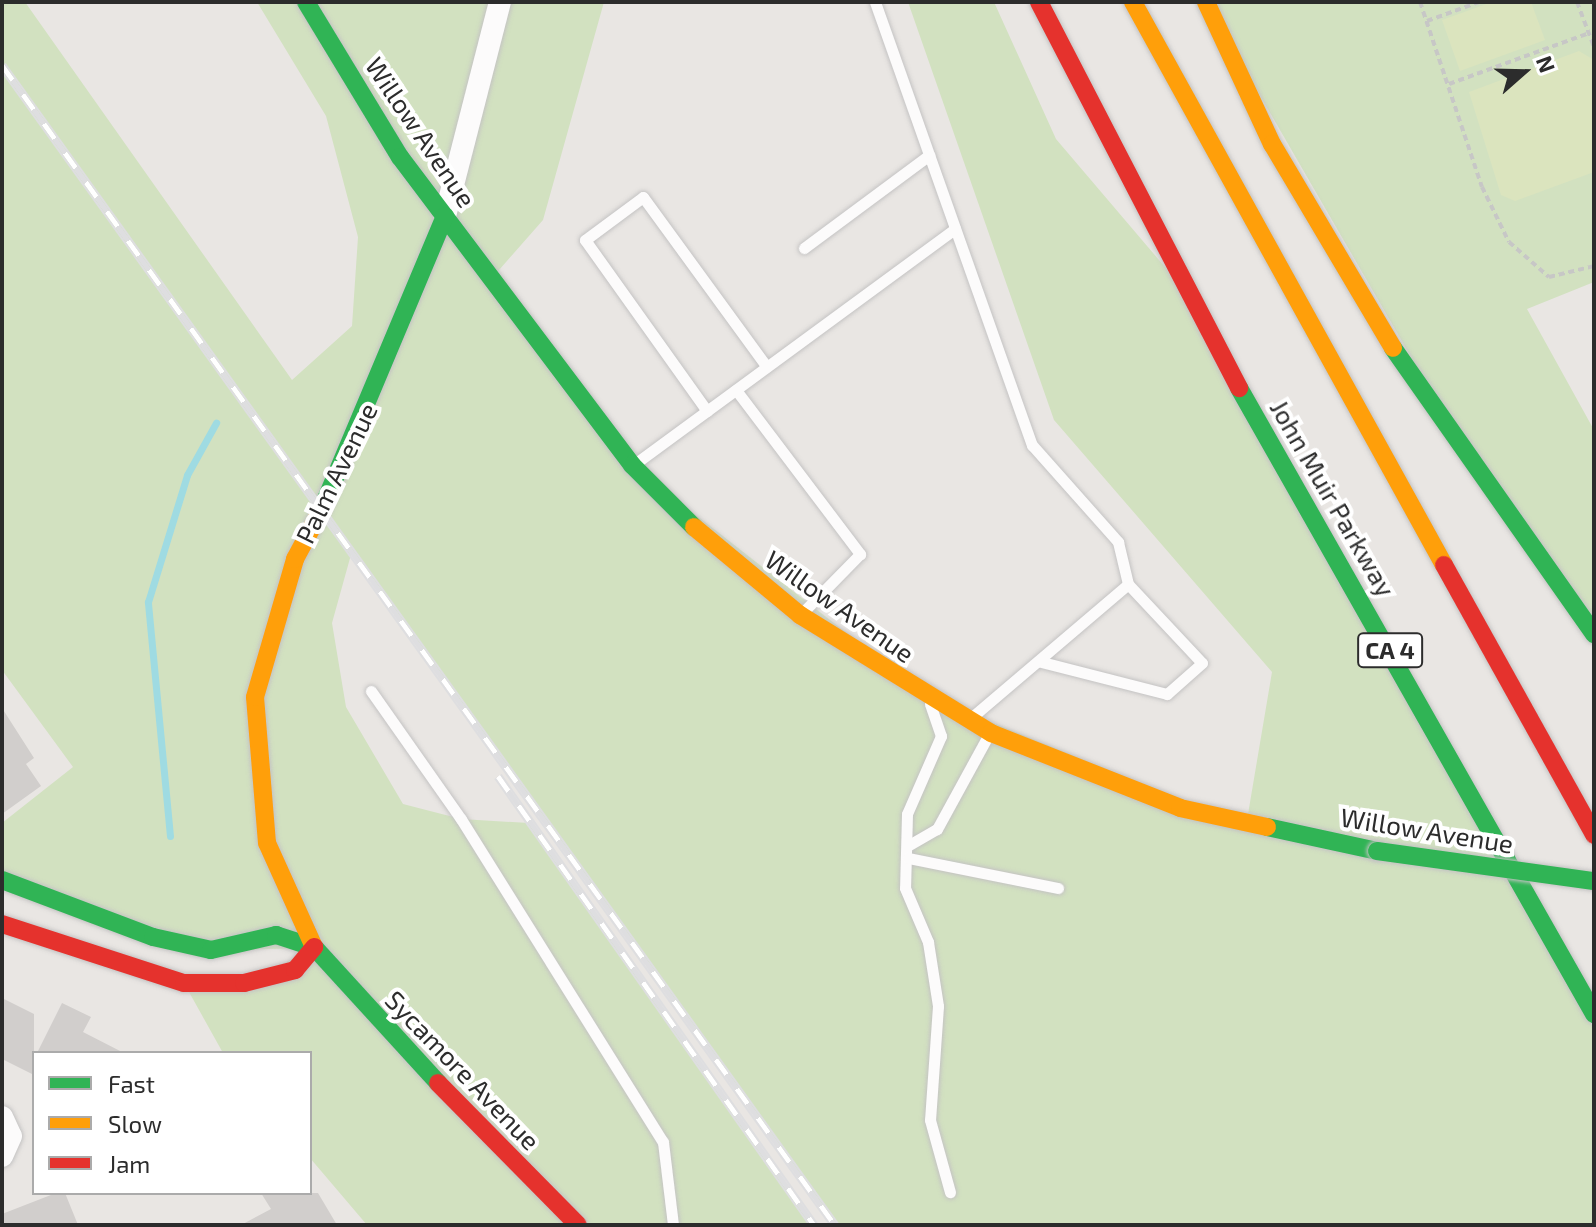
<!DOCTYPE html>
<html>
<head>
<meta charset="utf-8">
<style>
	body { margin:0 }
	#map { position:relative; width:1596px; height:1227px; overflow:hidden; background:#e9e6e3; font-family:"Exo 2",sans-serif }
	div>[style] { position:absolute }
	.green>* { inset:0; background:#d2e1c0 }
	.pitch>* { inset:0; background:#dbe4be }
	.stream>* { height:7px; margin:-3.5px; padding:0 3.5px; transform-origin:3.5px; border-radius:3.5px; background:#9fdbe2 }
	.building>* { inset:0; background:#d1cecc }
	.path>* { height:4px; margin-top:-2px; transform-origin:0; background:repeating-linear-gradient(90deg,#c7c7c6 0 6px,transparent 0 10px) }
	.roads { filter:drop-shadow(0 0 2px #c4c3c3) drop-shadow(0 0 2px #c4c3c3) }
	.lane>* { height:11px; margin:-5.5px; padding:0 5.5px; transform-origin:5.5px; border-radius:5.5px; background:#fcfbfb }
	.street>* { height:22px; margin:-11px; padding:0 11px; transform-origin:11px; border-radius:11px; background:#fcfbfb }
	.fast>* { height:18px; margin:-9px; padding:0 9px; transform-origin:9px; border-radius:9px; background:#30b455 }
	.slow>* { height:18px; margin:-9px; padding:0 9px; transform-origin:9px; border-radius:9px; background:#ff9f0a }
	.jam>* { height:18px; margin:-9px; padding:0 9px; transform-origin:9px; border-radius:9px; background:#e5322d }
	.rail>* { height:9px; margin-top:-4.5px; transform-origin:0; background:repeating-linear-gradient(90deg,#fff 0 18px,#dedee0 0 36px); box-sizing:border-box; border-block:2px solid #dedee0 }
	.bridges { filter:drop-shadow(0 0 2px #c4c3c3) drop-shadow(0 0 2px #c4c3c3) }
	.fast-bridge>* { height:18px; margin:-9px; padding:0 9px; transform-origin:9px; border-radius:9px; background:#30b455 }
	span { translate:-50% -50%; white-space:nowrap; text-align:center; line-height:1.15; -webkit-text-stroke:8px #fff; paint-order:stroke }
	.shield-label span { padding:2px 6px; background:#fff; border:2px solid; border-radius:6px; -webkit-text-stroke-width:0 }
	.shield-label { font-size:24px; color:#2c2c2c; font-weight:700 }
	.street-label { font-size:26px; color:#2c2c2c }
	.frame { position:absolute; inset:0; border:4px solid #2c2c2c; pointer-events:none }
	.legend { position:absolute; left:32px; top:1051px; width:280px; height:144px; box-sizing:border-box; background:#fff; border:2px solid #ababab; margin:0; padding:10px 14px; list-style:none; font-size:24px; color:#2c2c2c }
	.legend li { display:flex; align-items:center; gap:16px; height:40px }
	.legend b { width:40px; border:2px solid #ababab }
	.north { position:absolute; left:1484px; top:32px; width:80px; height:80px; -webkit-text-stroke:6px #fff; paint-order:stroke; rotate:70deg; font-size:22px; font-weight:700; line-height:32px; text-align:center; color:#2c2c2c }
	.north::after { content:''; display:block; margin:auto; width:28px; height:36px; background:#2c2c2c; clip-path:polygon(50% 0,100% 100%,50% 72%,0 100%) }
</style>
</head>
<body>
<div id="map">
	<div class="green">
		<div style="clip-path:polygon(2px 2px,25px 2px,292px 380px,352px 326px,358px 237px,326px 116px,257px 2px,604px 2px,543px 220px,492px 278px,632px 465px,927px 696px,1246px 826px,1272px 672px,1054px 420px,908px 2px,994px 2px,1056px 139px,1182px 287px,1594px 1029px,1594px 1225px,835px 1225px,352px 551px,332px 623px,346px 707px,403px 804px,461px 819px,529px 823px,814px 1225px,367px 1225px,310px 1158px,310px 1053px,223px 1053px,184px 983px,244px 983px,314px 948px,211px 950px,2px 880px,2px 823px,73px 767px,2px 670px)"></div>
		<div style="clip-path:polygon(1206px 2px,1594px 2px,1594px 282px,1527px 309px,1594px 430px,1594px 634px,1507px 523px)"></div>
	</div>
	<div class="pitch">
		<div style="clip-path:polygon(1492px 2px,1531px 2px,1545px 40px,1460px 71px,1442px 20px)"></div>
		<div style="clip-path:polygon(1579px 51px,1594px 60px,1594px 172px,1515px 201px,1501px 195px,1469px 92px)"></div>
	</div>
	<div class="stream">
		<div style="left:170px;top:836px;width:235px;rotate:-95.4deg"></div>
		<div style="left:148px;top:602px;width:133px;rotate:-72.9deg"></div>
		<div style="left:187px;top:475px;width:60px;rotate:-60.9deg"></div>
	</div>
	<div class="building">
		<div style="clip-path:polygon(2px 708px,34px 758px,26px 764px,41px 786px,2px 814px)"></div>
		<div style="clip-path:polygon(2px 998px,34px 1014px,34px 1075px,2px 1059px)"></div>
		<div style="clip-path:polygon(62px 1003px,91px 1017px,83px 1032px,124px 1053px,37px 1053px)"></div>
		<div style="clip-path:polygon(56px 1193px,65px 1193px,78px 1225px,2px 1225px,2px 1214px)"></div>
		<div style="clip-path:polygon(261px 1193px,318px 1193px,337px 1225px,241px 1225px,271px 1209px)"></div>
	</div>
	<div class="path">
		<div style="left:1420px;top:2px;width:195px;rotate:71.5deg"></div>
		<div style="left:1482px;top:187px;width:61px;rotate:63.9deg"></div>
		<div style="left:1509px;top:242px;width:53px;rotate:41.2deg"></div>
		<div style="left:1549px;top:277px;width:46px;rotate:-13.7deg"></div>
		<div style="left:1577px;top:2px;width:48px;rotate:69.3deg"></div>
		<div style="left:1427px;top:21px;width:55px;rotate:-20.1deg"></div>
		<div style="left:1449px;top:84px;width:149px;rotate:-20deg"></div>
	</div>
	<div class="roads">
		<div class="lane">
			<div style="left:875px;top:2px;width:470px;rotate:70.5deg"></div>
			<div style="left:1032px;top:445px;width:130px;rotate:48.4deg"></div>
			<div style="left:1118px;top:542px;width:43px;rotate:76.6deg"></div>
			<div style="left:804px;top:248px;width:156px;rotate:-36.6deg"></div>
			<div style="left:736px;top:390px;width:206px;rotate:52.9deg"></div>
			<div style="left:860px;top:554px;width:81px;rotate:134.5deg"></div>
			<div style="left:707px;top:411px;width:210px;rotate:-125.5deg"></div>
			<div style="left:585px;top:240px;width:72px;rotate:-36.6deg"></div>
			<div style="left:643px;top:197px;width:210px;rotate:53.9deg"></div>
			<div style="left:636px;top:463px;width:396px;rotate:-36.3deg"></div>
			<div style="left:371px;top:691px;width:156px;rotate:54.9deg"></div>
			<div style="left:461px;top:819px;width:381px;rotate:58deg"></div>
			<div style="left:663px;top:1142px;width:84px;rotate:83.1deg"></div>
			<div style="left:930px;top:704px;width:34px;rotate:71deg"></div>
			<div style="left:941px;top:736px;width:85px;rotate:113.6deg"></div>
			<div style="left:907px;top:814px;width:74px;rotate:91.5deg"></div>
			<div style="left:905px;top:888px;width:59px;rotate:66.9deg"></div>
			<div style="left:928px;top:942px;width:65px;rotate:81.1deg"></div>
			<div style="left:938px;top:1006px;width:114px;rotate:94deg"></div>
			<div style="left:930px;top:1120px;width:75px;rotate:74.5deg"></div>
			<div style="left:972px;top:717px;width:205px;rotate:-40.4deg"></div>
			<div style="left:1128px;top:584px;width:108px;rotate:46.9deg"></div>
			<div style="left:1202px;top:663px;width:47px;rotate:138.5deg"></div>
			<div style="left:1167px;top:694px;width:133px;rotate:-165.7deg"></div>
			<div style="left:909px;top:845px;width:32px;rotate:-30deg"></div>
			<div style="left:937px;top:829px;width:106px;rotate:-61.3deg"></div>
			<div style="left:908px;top:858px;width:153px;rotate:11.3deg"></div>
		</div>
		<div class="street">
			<div style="left:445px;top:216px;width:221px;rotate:-75.6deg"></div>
			<div style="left:2px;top:1117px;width:21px;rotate:65deg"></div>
			<div style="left:11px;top:1136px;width:22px;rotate:114deg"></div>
		</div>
		<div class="fast">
			<div style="left:306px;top:2px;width:181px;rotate:58.8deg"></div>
			<div style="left:400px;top:157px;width:386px;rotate:53deg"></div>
			<div style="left:632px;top:465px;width:88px;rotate:45deg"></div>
			<div style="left:1393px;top:348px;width:350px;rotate:54.9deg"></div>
			<div style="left:1239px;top:388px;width:720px;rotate:60.44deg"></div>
			<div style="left:321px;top:511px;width:320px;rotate:-67.2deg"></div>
			<div style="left:1267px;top:827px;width:113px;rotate:12.3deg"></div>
			<div style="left:2px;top:880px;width:161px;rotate:20.7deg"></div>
			<div style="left:153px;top:937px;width:59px;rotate:12.6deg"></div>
			<div style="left:211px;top:950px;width:67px;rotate:-13deg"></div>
			<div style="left:276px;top:935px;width:40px;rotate:18deg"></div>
			<div style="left:314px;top:947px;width:184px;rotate:47.6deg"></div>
		</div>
		<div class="slow">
			<div style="left:1133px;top:2px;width:643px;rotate:61.08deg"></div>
			<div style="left:1206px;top:2px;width:157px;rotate:65.1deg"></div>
			<div style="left:1272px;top:144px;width:237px;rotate:59.3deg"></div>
			<div style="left:694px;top:527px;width:138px;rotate:39.7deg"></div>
			<div style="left:800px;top:615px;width:225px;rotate:31.7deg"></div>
			<div style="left:991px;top:733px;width:203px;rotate:21.6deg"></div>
			<div style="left:1180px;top:808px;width:89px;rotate:12.3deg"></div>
			<div style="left:314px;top:947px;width:114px;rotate:-114.3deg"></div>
			<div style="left:267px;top:843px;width:146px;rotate:-94.7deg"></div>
			<div style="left:255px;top:697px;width:144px;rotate:-73.8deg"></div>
			<div style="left:295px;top:559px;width:55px;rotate:-61.6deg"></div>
		</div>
		<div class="jam">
			<div style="left:1039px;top:2px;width:435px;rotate:62.6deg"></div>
			<div style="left:1444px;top:565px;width:309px;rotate:60.9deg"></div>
			<div style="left:2px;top:924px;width:191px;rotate:18deg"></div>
			<div style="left:184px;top:983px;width:60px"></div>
			<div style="left:244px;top:983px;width:53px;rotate:-14.3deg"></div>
			<div style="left:295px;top:970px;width:30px;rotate:-50deg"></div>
			<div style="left:438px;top:1083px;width:199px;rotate:45.4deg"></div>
		</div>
	</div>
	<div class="rail">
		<div style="left:2px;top:65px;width:1428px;rotate:54.32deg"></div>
		<div style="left:498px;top:776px;width:549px;rotate:54.86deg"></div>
	</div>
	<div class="bridges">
		<div class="fast-bridge">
			<div style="left:1377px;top:851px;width:219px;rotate:7.9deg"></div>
		</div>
	</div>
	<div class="shield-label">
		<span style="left:1390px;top:650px">CA 4</span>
	</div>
	<div class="street-label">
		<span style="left:421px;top:132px;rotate:56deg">Willow Avenue</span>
		<span style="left:336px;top:473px;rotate:-64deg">Palm Avenue</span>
		<span style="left:1333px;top:498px;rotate:60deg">John Muir Parkway</span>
		<span style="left:840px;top:606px;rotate:35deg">Willow Avenue</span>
		<span style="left:1427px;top:830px;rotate:9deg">Willow Avenue</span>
		<span style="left:463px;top:1070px;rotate:46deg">Sycamore Avenue</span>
	</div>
	<div class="frame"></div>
	<ul class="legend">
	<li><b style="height:10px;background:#30b455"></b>Fast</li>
	<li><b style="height:10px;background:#ff9f0a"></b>Slow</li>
	<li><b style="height:10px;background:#e5322d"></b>Jam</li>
	</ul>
	<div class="north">N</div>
</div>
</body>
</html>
